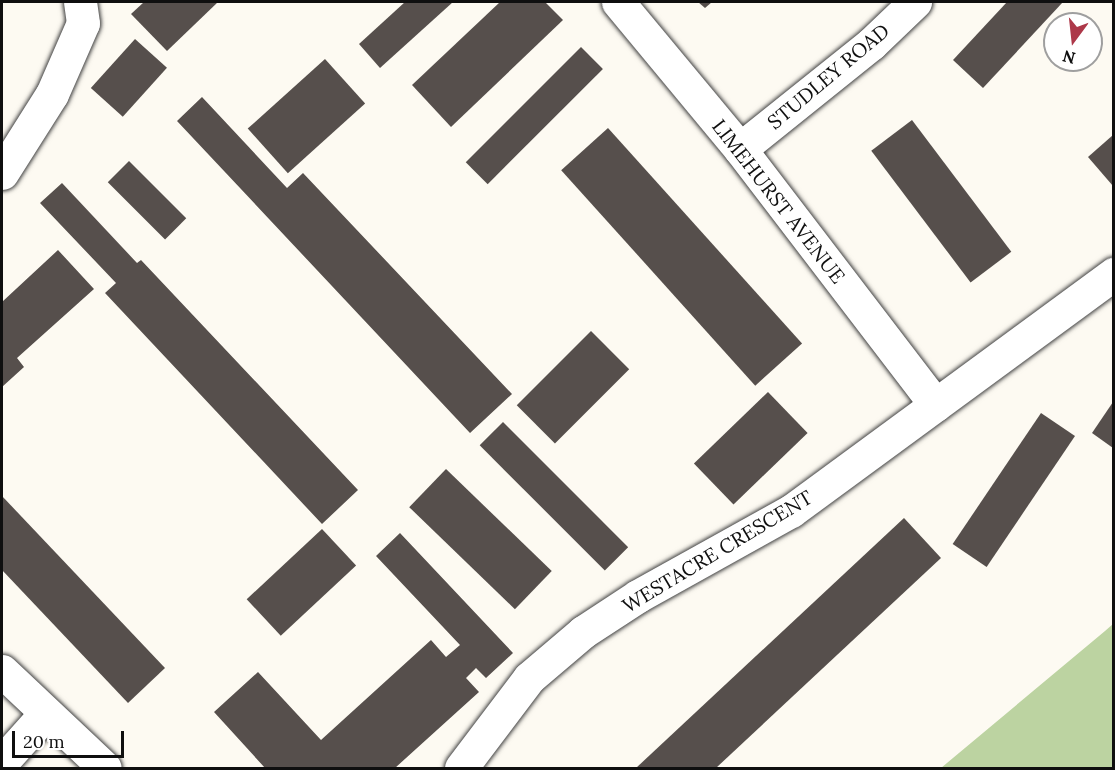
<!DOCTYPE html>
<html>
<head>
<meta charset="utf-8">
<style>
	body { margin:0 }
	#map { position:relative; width:1115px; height:770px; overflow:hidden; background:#fdfaf2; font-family:Lora,serif }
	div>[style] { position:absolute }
	.forest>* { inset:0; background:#bcd3a1 }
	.building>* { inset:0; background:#564f4c; transform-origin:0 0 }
	.roads { filter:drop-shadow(0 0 2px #424242) drop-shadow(0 0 2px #424242) }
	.street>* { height:33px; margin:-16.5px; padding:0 16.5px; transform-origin:16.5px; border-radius:16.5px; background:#fff }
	span { translate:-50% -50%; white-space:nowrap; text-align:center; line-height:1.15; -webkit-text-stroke:6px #fff; paint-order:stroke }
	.street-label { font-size:20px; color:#0f0f0f }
	.frame { position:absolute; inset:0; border:3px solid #0f0f0f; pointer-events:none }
	.north { position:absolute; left:1043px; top:12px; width:60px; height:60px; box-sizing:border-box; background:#fff; border:2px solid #9f9f9f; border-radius:50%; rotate:195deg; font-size:16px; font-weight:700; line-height:24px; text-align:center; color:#0f0f0f }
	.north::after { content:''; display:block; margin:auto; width:21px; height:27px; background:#ad3849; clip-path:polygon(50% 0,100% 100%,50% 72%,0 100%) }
	.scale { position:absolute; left:12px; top:731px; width:112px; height:27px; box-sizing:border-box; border:3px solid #0f0f0f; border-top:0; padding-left:8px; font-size:18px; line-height:21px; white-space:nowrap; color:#0f0f0f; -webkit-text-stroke:4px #fff; paint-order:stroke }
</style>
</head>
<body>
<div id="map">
	<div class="forest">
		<div style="clip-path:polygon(1113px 624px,1113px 768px,941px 768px,1105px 631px)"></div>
	</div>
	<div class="building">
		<div style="clip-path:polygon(144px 2px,218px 2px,167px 51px,131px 14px)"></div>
		<div style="clip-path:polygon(405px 2px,453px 2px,380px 68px,359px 44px)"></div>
		<div style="clip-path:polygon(500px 2px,545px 2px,563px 20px,451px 127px,412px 85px)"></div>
		<div style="clip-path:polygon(698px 2px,712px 2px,705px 8px)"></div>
		<div style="clip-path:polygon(1007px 2px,1063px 2px,983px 88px,953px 60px)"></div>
		<div style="left:135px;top:39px;width:43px;height:66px;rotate:42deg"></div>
		<div style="left:581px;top:47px;width:31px;height:163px;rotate:45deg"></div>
		<div style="left:325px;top:59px;width:60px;height:104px;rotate:48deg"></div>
		<div style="clip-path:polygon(202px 97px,287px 188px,303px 173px,512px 394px,470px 433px,177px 121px)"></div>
		<div style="left:912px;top:120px;width:165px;height:51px;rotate:53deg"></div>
		<div style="left:608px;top:128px;width:290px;height:63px;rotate:48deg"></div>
		<div style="clip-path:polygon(1113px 135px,1113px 186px,1088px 157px)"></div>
		<div style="left:129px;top:161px;width:81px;height:30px;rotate:45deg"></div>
		<div style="clip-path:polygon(62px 183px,137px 263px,141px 260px,358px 490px,322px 524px,105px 293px,116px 283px,40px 203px)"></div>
		<div style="clip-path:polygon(58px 250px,94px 289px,17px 358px,24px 367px,2px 387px,2px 302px)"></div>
		<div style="left:591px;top:331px;width:54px;height:105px;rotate:45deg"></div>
		<div style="left:768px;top:392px;width:57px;height:103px;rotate:46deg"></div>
		<div style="clip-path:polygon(1113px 402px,1113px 448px,1092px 433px)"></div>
		<div style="left:1041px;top:413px;width:41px;height:158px;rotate:34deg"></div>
		<div style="left:503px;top:422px;width:177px;height:33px;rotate:45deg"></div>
		<div style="left:446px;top:469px;width:147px;height:53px;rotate:44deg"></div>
		<div style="clip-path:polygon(2px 496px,165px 668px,128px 703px,2px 570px)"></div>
		<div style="clip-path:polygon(904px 518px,941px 558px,716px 768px,636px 768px)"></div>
		<div style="left:322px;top:529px;width:50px;height:103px;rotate:47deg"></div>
		<div style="clip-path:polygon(400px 533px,513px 653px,486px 678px,476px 668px,466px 678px,479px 692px,395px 768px,265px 768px,214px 712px,258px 672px,321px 740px,431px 640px,446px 657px,460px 645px,376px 556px)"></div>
	</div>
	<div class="roads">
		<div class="street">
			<div style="left:618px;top:2px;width:191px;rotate:50.3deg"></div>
			<div style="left:740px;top:149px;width:322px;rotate:52.6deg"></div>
			<div style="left:740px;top:149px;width:168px;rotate:-38.7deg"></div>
			<div style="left:871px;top:44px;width:61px;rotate:-43.7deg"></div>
			<div style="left:2px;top:173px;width:93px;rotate:-57.7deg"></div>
			<div style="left:52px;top:94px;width:77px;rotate:-66.4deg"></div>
			<div style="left:83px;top:23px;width:21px;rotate:-98deg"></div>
			<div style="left:2px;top:671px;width:141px;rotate:43.3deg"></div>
			<div style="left:2px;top:762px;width:64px;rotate:-48.1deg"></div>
			<div style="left:461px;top:768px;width:113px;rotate:-52.9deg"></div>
			<div style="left:529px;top:678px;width:71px;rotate:-40.4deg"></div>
			<div style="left:583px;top:632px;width:66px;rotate:-33.2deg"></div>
			<div style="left:638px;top:596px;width:175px;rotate:-29.1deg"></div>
			<div style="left:791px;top:511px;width:401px;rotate:-36.3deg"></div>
		</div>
	</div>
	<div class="street-label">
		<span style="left:828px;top:76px;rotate:-40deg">STUDLEY ROAD</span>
		<span style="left:779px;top:201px;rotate:52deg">LIMEHURST AVENUE</span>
		<span style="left:717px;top:551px;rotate:-31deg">WESTACRE CRESCENT</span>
	</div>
	<div class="frame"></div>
	<div class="north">N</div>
	<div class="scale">20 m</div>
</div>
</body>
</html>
